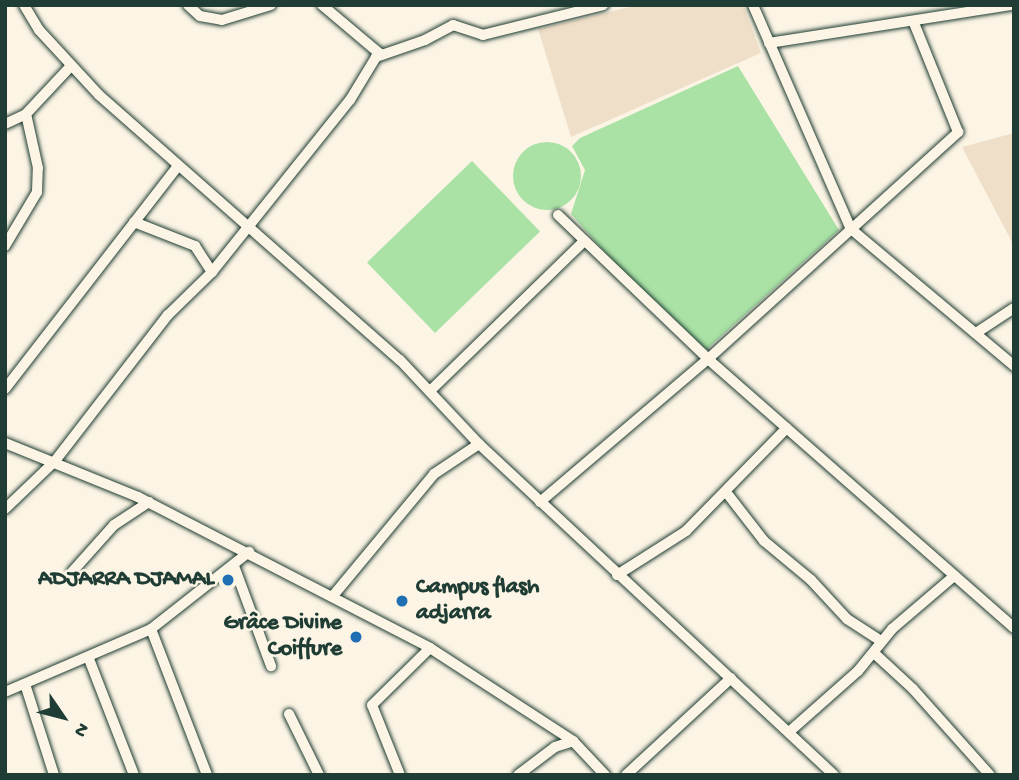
<!DOCTYPE html>
<html>
<head>
<meta charset="utf-8">
<style>
	body { margin:0 }
	#map { position:relative; width:1019px; height:780px; overflow:hidden; background:#fcf5e5; font-family:"Gochi Hand",sans-serif }
	div>[style] { position:absolute }
	.built>* { inset:0; background:#f0dfc8 }
	.green>* { inset:0; background:#aae2a6; transform-origin:0 0 }
	.round { border-radius:50% }
	.roads { filter:drop-shadow(0 0 2px #1f3d34) drop-shadow(0 0 2px #1f3d34) }
	.minor>* { height:10px; margin:-5px; padding:0 5px; transform-origin:5px; border-radius:5px; background:#fcf5e5 }
	.dots>* { width:19px; height:19px; translate:-50% -50%; box-sizing:border-box; border:4px solid #fcf5e5; border-radius:50% }
	span { translate:-50% -50%; white-space:nowrap; text-align:center; line-height:1.15; -webkit-text-stroke:5px #fcf5e5; paint-order:stroke }
	.poi-label { font-size:23px; color:#1f3d34; font-weight:700 }
	.right { translate:-100% -50%; text-align:right }
	.left { translate:0 -50%; text-align:left }
	.frame { position:absolute; inset:0; border:7px solid #1f3d34; pointer-events:none }
	.north { position:absolute; left:28px; top:682px; width:70px; height:70px; -webkit-text-stroke:5px #fcf5e5; paint-order:stroke; rotate:125deg; font-size:19px; font-weight:700; line-height:28px; text-align:center; color:#1f3d34 }
	.north::after { content:''; display:block; margin:auto; width:24px; height:32px; background:#1f3d34; clip-path:polygon(50% 0,100% 100%,50% 72%,0 100%) }
</style>
</head>
<body>
<div id="map">
	<div class="built">
		<div style="clip-path:polygon(638px 5px,743px 5px,761px 53px,571px 137px,538px 29px)"></div>
		<div style="clip-path:polygon(1014px 133px,1014px 246px,962px 147px)"></div>
	</div>
	<div class="green">
		<div style="clip-path:polygon(738px 66px,839px 230px,698px 357px,571px 214px,585px 170px,572px 146px,580px 138px)"></div>
		<div class="round" style="left:513px;top:142px;width:68px;height:68px"></div>
		<div style="left:472px;top:161px;width:98px;height:146px;rotate:46deg"></div>
	</div>
	<div class="roads">
		<div class="minor">
			<div style="left:24px;top:5px;width:29px;rotate:59deg"></div>
			<div style="left:39px;top:30px;width:88px;rotate:47.3deg"></div>
			<div style="left:99px;top:95px;width:401px;rotate:41.4deg"></div>
			<div style="left:400px;top:360px;width:115px;rotate:46.8deg"></div>
			<div style="left:479px;top:444px;width:485px;rotate:43deg"></div>
			<div style="left:188px;top:5px;width:16px;rotate:43deg"></div>
			<div style="left:200px;top:16px;width:22px;rotate:10deg"></div>
			<div style="left:222px;top:20px;width:51px;rotate:-17deg"></div>
			<div style="left:322px;top:5px;width:75px;rotate:40.1deg"></div>
			<div style="left:379px;top:53px;width:5px;rotate:127deg"></div>
			<div style="left:753px;top:5px;width:244px;rotate:66.4deg"></div>
			<div style="left:851px;top:229px;width:213px;rotate:40deg"></div>
			<div style="left:769px;top:43px;width:246px;rotate:-8.9deg"></div>
			<div style="left:5px;top:124px;width:23px;rotate:-25deg"></div>
			<div style="left:558px;top:215px;width:208px;rotate:43.8deg"></div>
			<div style="left:708px;top:359px;width:407px;rotate:41.3deg"></div>
			<div style="left:134px;top:222px;width:66px;rotate:21.5deg"></div>
			<div style="left:195px;top:246px;width:31px;rotate:57deg"></div>
			<div style="left:5px;top:246px;width:63px;rotate:-59.3deg"></div>
			<div style="left:37px;top:192px;width:24px;rotate:-88deg"></div>
			<div style="left:38px;top:168px;width:55px;rotate:-102.5deg"></div>
			<div style="left:26px;top:114px;width:64px;rotate:-46.9deg"></div>
			<div style="left:976px;top:333px;width:45px;rotate:-33.3deg"></div>
			<div style="left:5px;top:389px;width:282px;rotate:-52.2deg"></div>
			<div style="left:431px;top:390px;width:212px;rotate:-44.2deg"></div>
			<div style="left:5px;top:443px;width:144px;rotate:22.1deg"></div>
			<div style="left:138px;top:497px;width:329px;rotate:27.3deg"></div>
			<div style="left:430px;top:648px;width:171px;rotate:33deg"></div>
			<div style="left:573px;top:741px;width:47px;rotate:46.7deg"></div>
			<div style="left:726px;top:492px;width:62px;rotate:52.2deg"></div>
			<div style="left:764px;top:541px;width:61px;rotate:39.7deg"></div>
			<div style="left:811px;top:580px;width:53px;rotate:47.3deg"></div>
			<div style="left:847px;top:619px;width:40px;rotate:32.9deg"></div>
			<div style="left:540px;top:502px;width:221px;rotate:-40.4deg"></div>
			<div style="left:708px;top:359px;width:338px;rotate:-42.2deg"></div>
			<div style="left:958px;top:132px;width:118px;rotate:-112deg"></div>
			<div style="left:5px;top:509px;width:69px;rotate:-43.8deg"></div>
			<div style="left:55px;top:461px;width:185px;rotate:-52.3deg"></div>
			<div style="left:168px;top:315px;width:62px;rotate:-44.3deg"></div>
			<div style="left:212px;top:272px;width:221px;rotate:-51.3deg"></div>
			<div style="left:350px;top:100px;width:50px;rotate:-58.8deg"></div>
			<div style="left:376px;top:57px;width:52px;rotate:-19.1deg"></div>
			<div style="left:425px;top:40px;width:32px;rotate:-28deg"></div>
			<div style="left:453px;top:25px;width:32px;rotate:18deg"></div>
			<div style="left:483px;top:35px;width:124px;rotate:-14deg"></div>
			<div style="left:234px;top:566px;width:107px;rotate:69.7deg"></div>
			<div style="left:72px;top:572px;width:63px;rotate:-48.2deg"></div>
			<div style="left:114px;top:525px;width:42px;rotate:-33.3deg"></div>
			<div style="left:617px;top:575px;width:82px;rotate:-32.5deg"></div>
			<div style="left:686px;top:531px;width:144px;rotate:-45.6deg"></div>
			<div style="left:332px;top:597px;width:160px;rotate:-50.3deg"></div>
			<div style="left:434px;top:474px;width:54px;rotate:-33.7deg"></div>
			<div style="left:151px;top:629px;width:156px;rotate:69deg"></div>
			<div style="left:874px;top:653px;width:53px;rotate:42.7deg"></div>
			<div style="left:913px;top:689px;width:115px;rotate:48.2deg"></div>
			<div style="left:89px;top:659px;width:124px;rotate:68.8deg"></div>
			<div style="left:25px;top:684px;width:96px;rotate:72.3deg"></div>
			<div style="left:5px;top:692px;width:159px;rotate:-23.3deg"></div>
			<div style="left:151px;top:629px;width:125px;rotate:-38.2deg"></div>
			<div style="left:289px;top:714px;width:68px;rotate:63.8deg"></div>
			<div style="left:789px;top:732px;width:92px;rotate:-41.5deg"></div>
			<div style="left:858px;top:671px;width:54px;rotate:-51deg"></div>
			<div style="left:892px;top:629px;width:82px;rotate:-40.5deg"></div>
			<div style="left:400px;top:775px;width:75px;rotate:-111.8deg"></div>
			<div style="left:372px;top:705px;width:81px;rotate:-44.5deg"></div>
			<div style="left:518px;top:775px;width:46px;rotate:-37.1deg"></div>
			<div style="left:555px;top:747px;width:19px;rotate:-18deg"></div>
			<div style="left:626px;top:775px;width:143px;rotate:-42.7deg"></div>
		</div>
	</div>
	<div class="dots">
		<div style="left:228px;top:580px;background:#1f6fb2"></div>
		<div style="left:402px;top:601px;background:#1f6fb2"></div>
		<div style="left:356px;top:637px;background:#1f6fb2"></div>
	</div>
	<div class="poi-label">
		<span class="right" style="left:214px;top:580px">ADJARRA DJAMAL</span>
		<span class="left" style="left:416px;top:601px">Campus flash<br>adjarra</span>
		<span class="right" style="left:342px;top:637px">Grâce Divine<br>Coiffure</span>
	</div>
	<div class="frame"></div>
	<div class="north">N</div>
</div>
</body>
</html>
